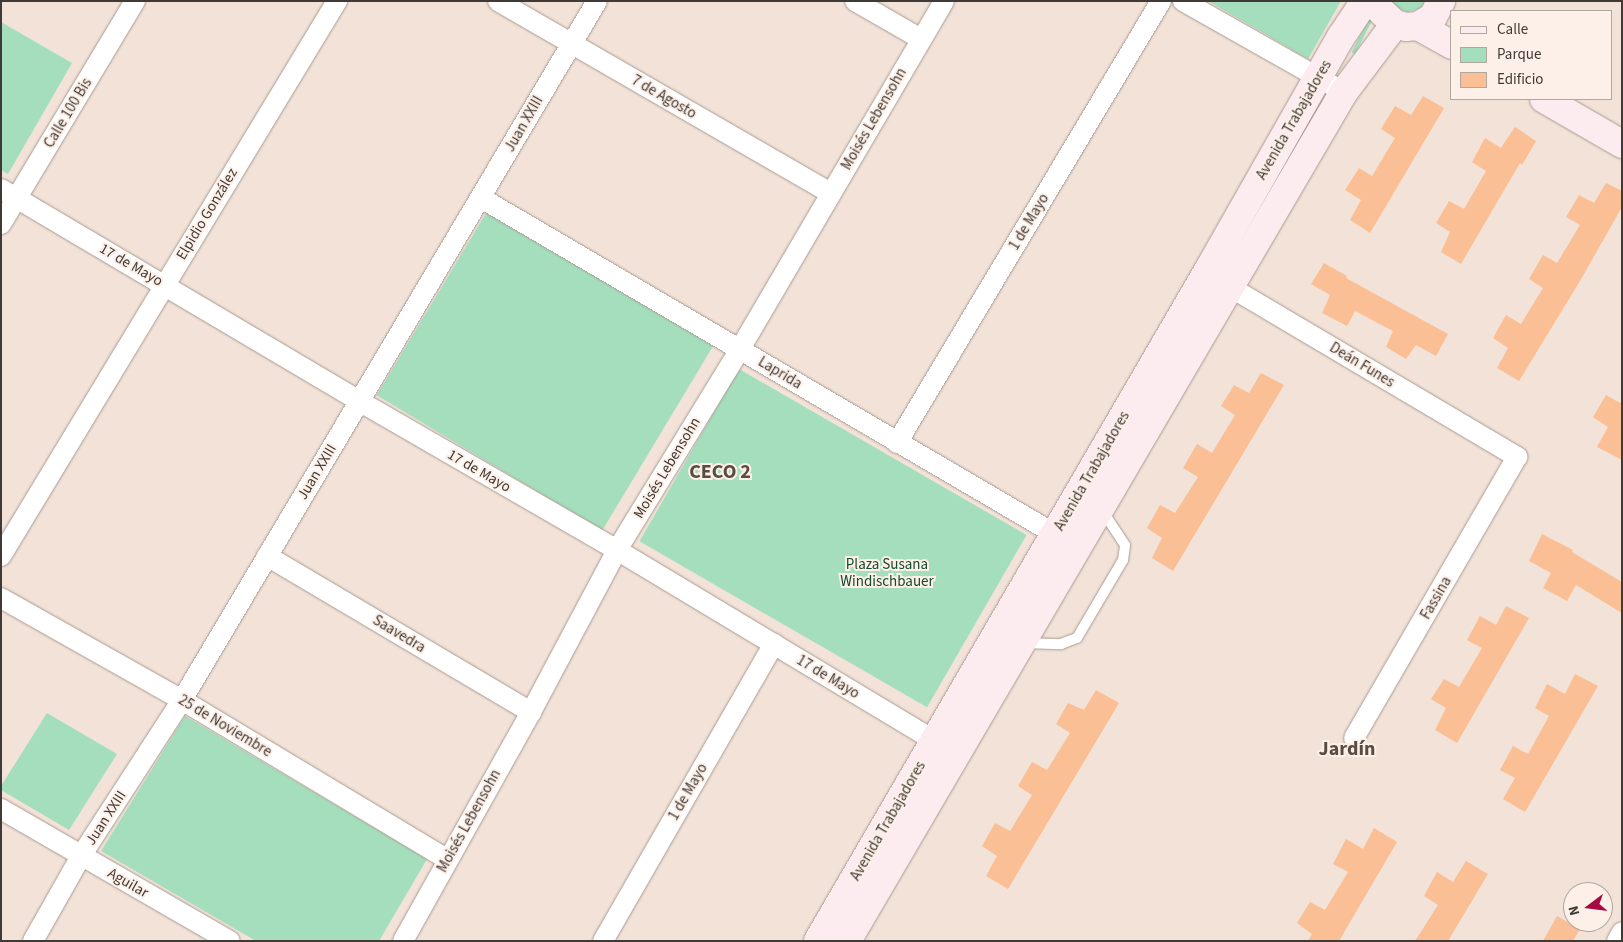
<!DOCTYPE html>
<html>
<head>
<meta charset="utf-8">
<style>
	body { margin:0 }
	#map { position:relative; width:1623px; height:942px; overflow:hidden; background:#f2e2d8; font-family:"Source Sans 3",sans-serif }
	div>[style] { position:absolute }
	.green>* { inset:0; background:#a4debd; transform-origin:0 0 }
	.building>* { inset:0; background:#fabf95 }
	.roads { filter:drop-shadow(0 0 1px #a99a90) drop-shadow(0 0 1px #a99a90) }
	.service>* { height:10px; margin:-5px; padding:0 5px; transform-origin:5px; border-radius:5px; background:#fff }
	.minor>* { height:20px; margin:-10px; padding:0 10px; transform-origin:10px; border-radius:10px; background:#fff }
	.secondary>* { height:28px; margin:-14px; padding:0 14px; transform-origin:14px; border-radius:14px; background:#fcecf0 }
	span { translate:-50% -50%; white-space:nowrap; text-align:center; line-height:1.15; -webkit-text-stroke:4px #fdf0e8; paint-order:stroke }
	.street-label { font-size:15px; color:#403a36 }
	.park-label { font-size:15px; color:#144a31 }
	.district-label { font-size:20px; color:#584c43; font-weight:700 }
	.frame { position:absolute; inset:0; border:2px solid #403a36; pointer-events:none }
	.legend { position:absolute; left:1450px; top:10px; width:162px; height:90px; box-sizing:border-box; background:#fdf0e8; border:1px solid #b1a7a1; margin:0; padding:6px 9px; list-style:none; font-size:15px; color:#403a36 }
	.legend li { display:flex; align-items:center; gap:10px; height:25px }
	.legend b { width:25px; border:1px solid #b1a7a1 }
	.north { position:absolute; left:1563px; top:882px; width:50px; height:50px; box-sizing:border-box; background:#fdf0e8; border:1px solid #b1a7a1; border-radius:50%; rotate:255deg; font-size:14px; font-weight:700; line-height:20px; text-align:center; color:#403a36 }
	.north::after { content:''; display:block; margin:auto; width:18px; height:22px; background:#a50b41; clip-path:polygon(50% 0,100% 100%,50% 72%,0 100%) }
</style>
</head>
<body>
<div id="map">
	<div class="green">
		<div style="clip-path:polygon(1208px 1px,1341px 1px,1308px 59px)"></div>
		<div style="clip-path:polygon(1390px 1px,1425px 1px,1420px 8px,1408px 12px,1396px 8px)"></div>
		<div style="left:1370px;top:16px;width:4px;height:41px;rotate:27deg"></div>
		<div style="clip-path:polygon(1px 22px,72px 63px,8px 174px,1px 170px)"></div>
		<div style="left:1321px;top:99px;width:4px;height:166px;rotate:27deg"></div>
		<div style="left:488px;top:210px;width:263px;height:216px;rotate:31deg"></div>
		<div style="left:739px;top:369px;width:332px;height:199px;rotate:30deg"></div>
		<div style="clip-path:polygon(47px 713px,117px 754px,69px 830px,1px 790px,1px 786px)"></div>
		<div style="clip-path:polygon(185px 716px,427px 859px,379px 941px,256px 941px,101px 851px)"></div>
	</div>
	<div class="building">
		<div style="clip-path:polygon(1423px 96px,1444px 108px,1370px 233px,1350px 220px,1361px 200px,1345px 190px,1359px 168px,1372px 176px,1395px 138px,1381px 129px,1395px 106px,1411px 115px)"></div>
		<div style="clip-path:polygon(1515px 127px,1536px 141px,1522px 165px,1520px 163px,1461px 264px,1441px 252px,1450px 232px,1436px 223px,1449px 201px,1464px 209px,1486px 171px,1472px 162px,1485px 138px,1501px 148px)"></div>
		<div style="clip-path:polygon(1606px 183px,1622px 191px,1622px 207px,1580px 281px,1519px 381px,1497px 368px,1508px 348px,1493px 338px,1506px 315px,1521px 324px,1543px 288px,1529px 279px,1543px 255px,1557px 263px,1580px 225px,1566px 217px,1579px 195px,1594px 203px)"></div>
		<div style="clip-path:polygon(1324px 263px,1347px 276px,1346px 278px,1448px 334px,1436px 356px,1416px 345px,1406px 359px,1386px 347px,1393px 331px,1355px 311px,1347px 326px,1322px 313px,1330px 295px,1311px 284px)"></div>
		<div style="clip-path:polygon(1261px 373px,1284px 385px,1173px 571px,1152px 558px,1162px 538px,1147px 528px,1160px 505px,1175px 513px,1198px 477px,1183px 468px,1197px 444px,1212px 453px,1235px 415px,1221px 406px,1234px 385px,1249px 393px)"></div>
		<div style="clip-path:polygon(1606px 395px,1620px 403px,1622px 400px,1622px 460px,1597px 447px,1608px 427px,1593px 417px)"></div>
		<div style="clip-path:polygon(1542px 534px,1573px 550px,1572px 552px,1622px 582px,1622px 613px,1576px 585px,1567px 601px,1543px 588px,1551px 573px,1529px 561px)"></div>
		<div style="clip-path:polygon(1506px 606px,1529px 618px,1457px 743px,1435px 730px,1446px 708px,1431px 699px,1444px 679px,1459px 687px,1482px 648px,1467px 640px,1480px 616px,1496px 625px)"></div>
		<div style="clip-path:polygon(1575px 674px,1598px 686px,1525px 812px,1503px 799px,1515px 778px,1500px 770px,1513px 746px,1528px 754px,1549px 716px,1535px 708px,1547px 684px,1565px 694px)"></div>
		<div style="clip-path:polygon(1096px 690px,1119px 703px,1008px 889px,986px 876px,997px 856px,982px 846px,995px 823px,1010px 831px,1032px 795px,1018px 786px,1032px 762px,1047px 770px,1070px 733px,1056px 724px,1068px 703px,1084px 710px)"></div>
		<div style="clip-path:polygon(1374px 828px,1397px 842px,1377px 876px,1339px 941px,1308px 941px,1312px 934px,1297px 923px,1310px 902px,1325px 910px,1348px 872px,1333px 864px,1346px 839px,1363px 849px)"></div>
		<div style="clip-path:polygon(1466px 861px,1488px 874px,1448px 941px,1415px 941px,1438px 905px,1424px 896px,1437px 872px,1453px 882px)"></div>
		<div style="clip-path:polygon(1557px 916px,1580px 929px,1573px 941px,1543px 941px)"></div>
	</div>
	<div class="roads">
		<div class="service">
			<div style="left:1023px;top:643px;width:38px;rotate:2deg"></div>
			<div style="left:1061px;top:644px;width:17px;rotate:-21deg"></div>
			<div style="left:1077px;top:638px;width:91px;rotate:-59.5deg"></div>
			<div style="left:1123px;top:560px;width:15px;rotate:-82deg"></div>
			<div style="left:1125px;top:545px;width:42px;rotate:-123.3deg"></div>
		</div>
		<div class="minor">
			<div style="left:498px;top:1px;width:384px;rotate:30deg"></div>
			<div style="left:855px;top:1px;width:76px;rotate:29.9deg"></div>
			<div style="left:1183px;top:1px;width:185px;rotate:29.5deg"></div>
			<div style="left:1px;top:189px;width:416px;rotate:30.6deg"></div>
			<div style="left:359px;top:401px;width:298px;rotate:30deg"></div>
			<div style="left:617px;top:550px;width:385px;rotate:31deg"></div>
			<div style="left:481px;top:198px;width:677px;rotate:30.35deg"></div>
			<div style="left:1px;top:224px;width:260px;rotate:-59deg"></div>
			<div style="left:1220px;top:278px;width:13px;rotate:42deg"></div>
			<div style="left:1230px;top:287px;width:334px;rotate:30.6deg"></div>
			<div style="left:1517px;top:457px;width:325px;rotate:120.1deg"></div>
			<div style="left:897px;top:443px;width:515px;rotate:-59.15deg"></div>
			<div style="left:1px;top:556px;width:649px;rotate:-58.81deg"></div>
			<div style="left:267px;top:556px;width:307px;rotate:30.6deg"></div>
			<div style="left:1px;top:598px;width:208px;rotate:29.4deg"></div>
			<div style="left:182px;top:700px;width:309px;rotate:31deg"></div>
			<div style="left:1px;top:809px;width:264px;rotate:30deg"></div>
			<div style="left:33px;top:941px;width:98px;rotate:-60.5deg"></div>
			<div style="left:81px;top:856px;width:186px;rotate:-57.1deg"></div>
			<div style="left:182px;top:700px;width:813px;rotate:-59.3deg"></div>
			<div style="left:403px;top:941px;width:262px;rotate:-60.8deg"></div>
			<div style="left:531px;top:712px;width:183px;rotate:-62deg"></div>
			<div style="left:617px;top:550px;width:236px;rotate:-58.5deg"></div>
			<div style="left:740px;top:349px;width:403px;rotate:-59.6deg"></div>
			<div style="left:603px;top:941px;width:343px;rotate:-60.1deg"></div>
			<div style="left:1617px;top:941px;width:10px;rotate:-61deg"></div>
		</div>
		<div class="secondary">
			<div style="left:1382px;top:12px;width:18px;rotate:43deg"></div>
			<div style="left:1395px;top:24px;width:11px;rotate:15deg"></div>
			<div style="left:1406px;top:27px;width:12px;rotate:-5deg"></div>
			<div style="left:1418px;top:26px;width:17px;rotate:-31deg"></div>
			<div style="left:1433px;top:17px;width:18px;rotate:-63deg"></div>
			<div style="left:1418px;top:26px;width:39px;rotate:29deg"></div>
			<div style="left:1544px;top:99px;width:90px;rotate:30deg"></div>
			<div style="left:818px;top:941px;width:777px;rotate:-59.81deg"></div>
			<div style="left:1209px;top:269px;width:267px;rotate:-60.4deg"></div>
			<div style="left:1341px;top:37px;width:43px;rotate:-56.3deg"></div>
			<div style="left:847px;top:941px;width:984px;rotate:-59.66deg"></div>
			<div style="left:1344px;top:92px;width:85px;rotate:-53.1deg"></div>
		</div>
	</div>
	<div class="street-label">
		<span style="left:664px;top:97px;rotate:30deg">7 de Agosto</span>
		<span style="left:68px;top:113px;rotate:-59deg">Calle 100 Bis</span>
		<span style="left:874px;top:119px;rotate:-60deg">Moisés Lebensohn</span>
		<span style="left:1294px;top:120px;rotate:-60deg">Avenida Trabajadores</span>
		<span style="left:524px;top:124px;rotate:-60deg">Juan XXIII</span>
		<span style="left:207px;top:214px;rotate:-59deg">Elpidio González</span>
		<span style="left:1029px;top:222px;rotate:-59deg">1 de Mayo</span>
		<span style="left:131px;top:265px;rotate:30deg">17 de Mayo</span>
		<span style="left:1362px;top:365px;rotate:31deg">Deán Funes</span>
		<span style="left:780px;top:373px;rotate:31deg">Laprida</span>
		<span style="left:667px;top:468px;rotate:-59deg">Moisés Lebensohn</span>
		<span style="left:479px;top:471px;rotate:30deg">17 de Mayo</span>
		<span style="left:1092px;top:471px;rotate:-60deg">Avenida Trabajadores</span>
		<span style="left:317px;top:472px;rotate:-59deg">Juan XXIII</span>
		<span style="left:1436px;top:598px;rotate:-60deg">Fassina</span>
		<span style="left:399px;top:634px;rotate:31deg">Saavedra</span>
		<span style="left:828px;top:677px;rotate:31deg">17 de Mayo</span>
		<span style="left:225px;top:726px;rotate:31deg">25 de Noviembre</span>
		<span style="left:688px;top:792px;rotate:-60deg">1 de Mayo</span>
		<span style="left:106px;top:818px;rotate:-57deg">Juan XXIII</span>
		<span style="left:469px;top:821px;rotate:-61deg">Moisés Lebensohn</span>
		<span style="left:888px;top:821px;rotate:-60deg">Avenida Trabajadores</span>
		<span style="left:128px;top:883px;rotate:30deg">Aguilar</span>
	</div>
	<div class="park-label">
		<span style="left:887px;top:573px">Plaza Susana<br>Windischbauer</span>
	</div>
	<div class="district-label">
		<span style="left:720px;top:472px">CECO 2</span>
		<span style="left:1347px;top:749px">Jardín</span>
	</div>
	<div class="frame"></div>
	<ul class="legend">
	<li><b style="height:6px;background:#fcecf0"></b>Calle</li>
	<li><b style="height:14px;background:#a4debd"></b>Parque</li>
	<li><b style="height:14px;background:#fabf95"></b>Edificio</li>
	</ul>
	<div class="north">N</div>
</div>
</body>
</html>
